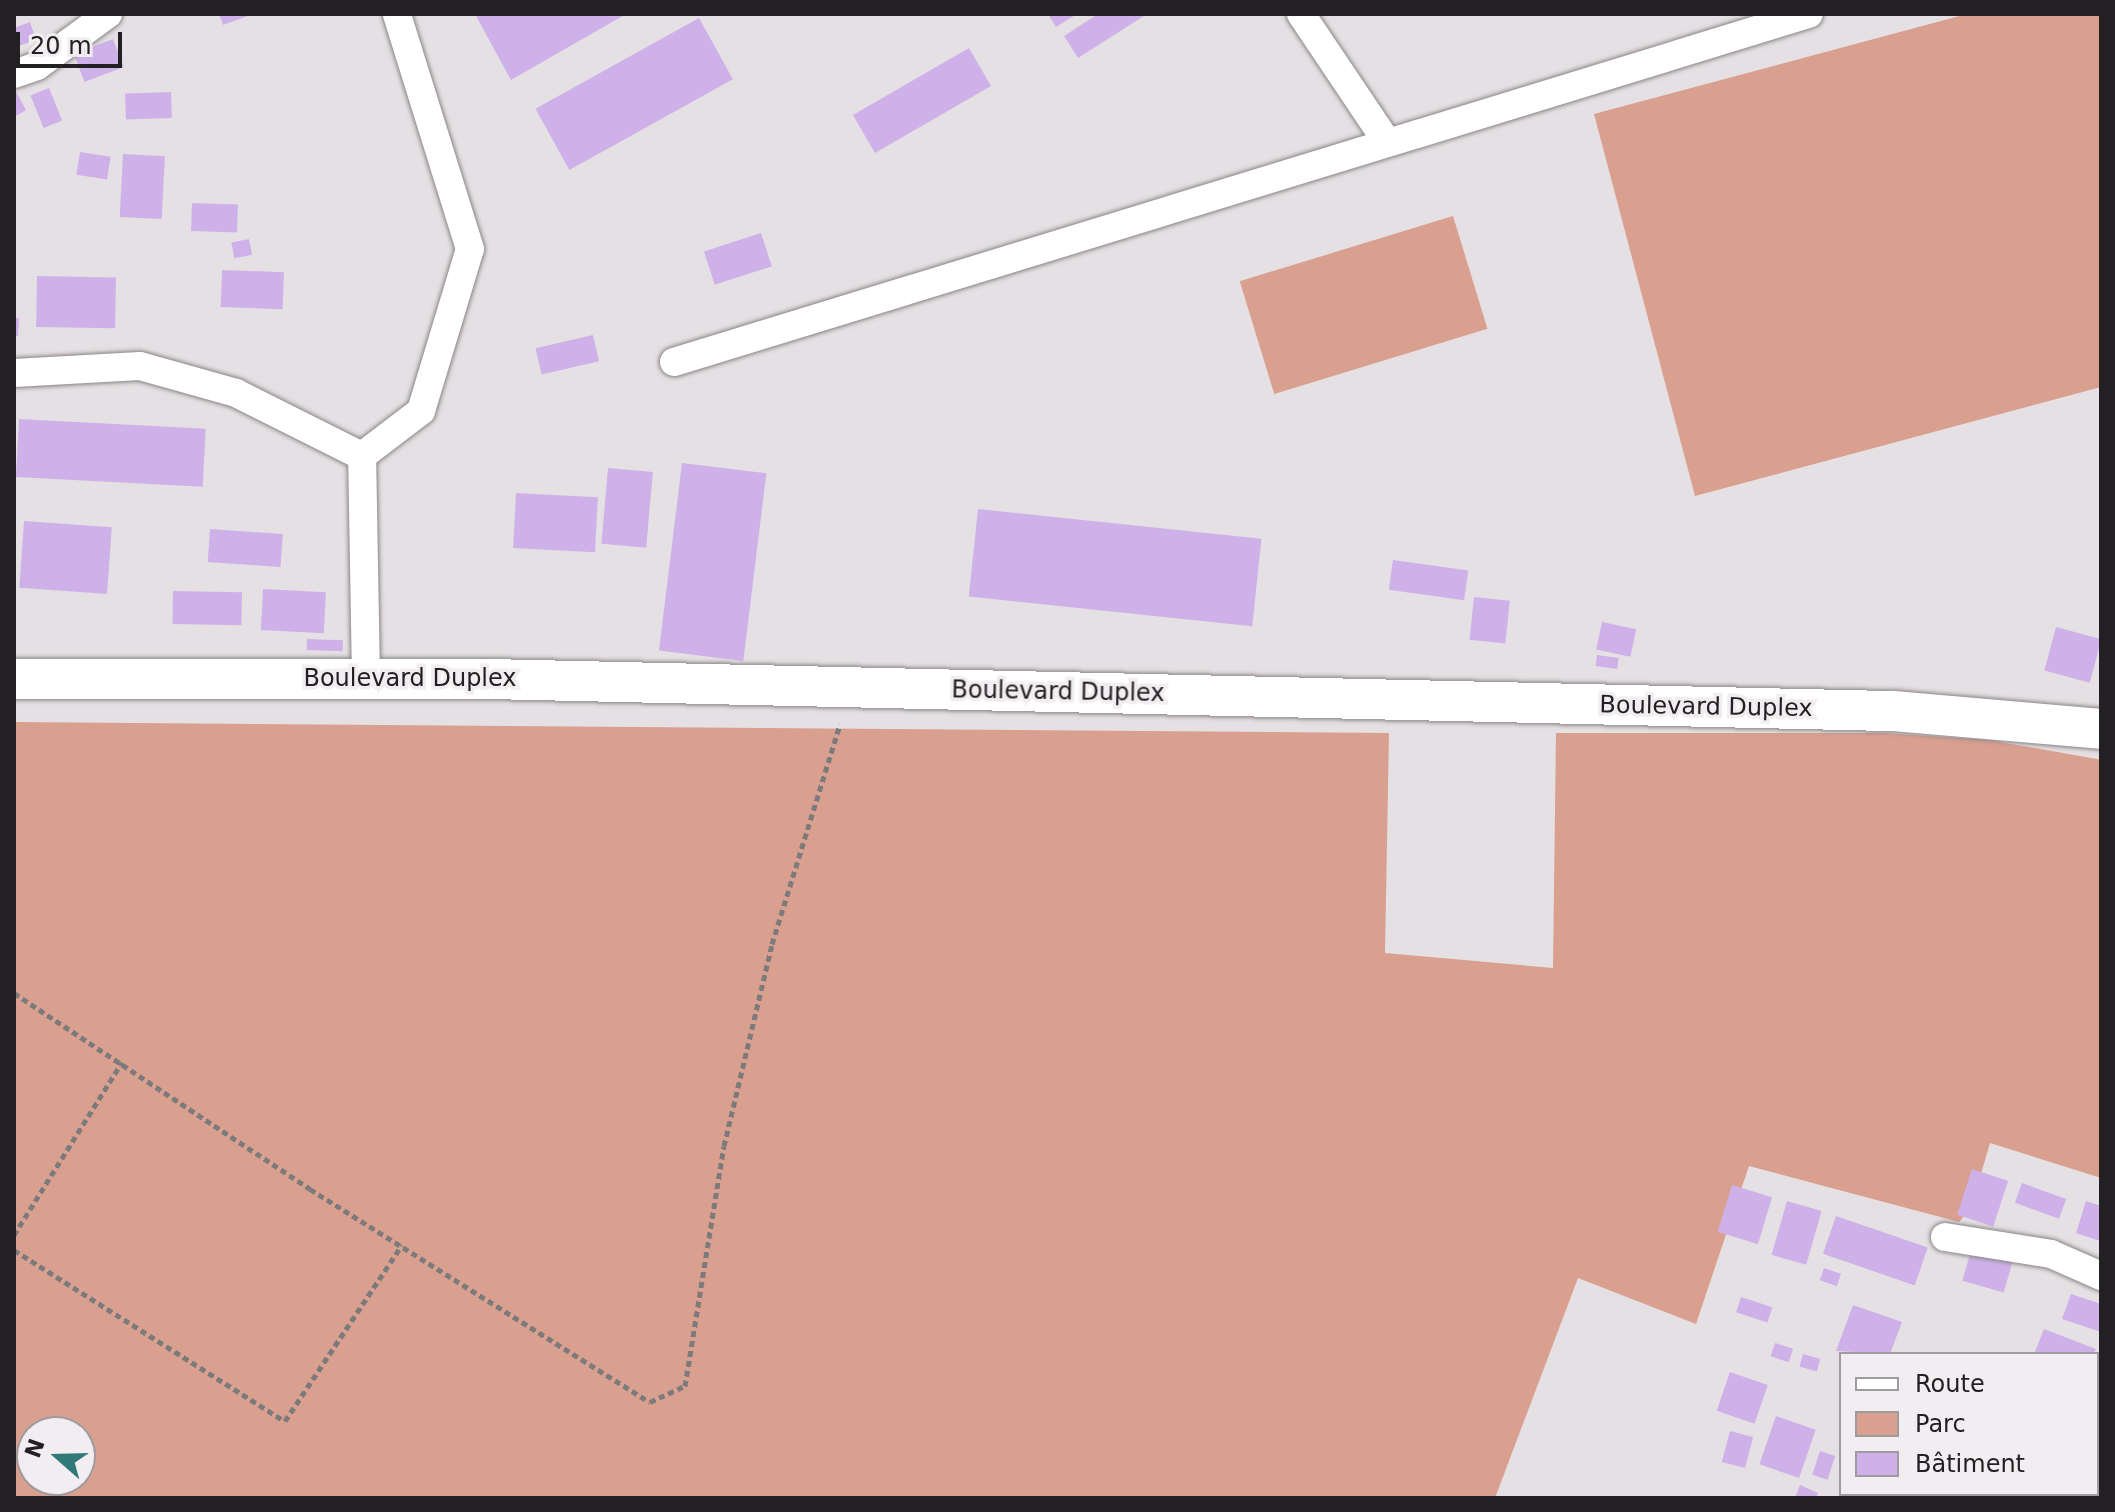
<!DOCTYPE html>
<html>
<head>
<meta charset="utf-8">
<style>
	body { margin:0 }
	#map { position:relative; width:2115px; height:1512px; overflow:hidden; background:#e5e0e3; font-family:"DejaVu Sans",sans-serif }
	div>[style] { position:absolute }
	.green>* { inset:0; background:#d99f8f; transform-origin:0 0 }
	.building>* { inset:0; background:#cfb1e9; transform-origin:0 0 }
	.path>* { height:5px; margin-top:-2.5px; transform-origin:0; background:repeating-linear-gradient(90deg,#7d7a7c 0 6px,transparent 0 10px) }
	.roads { filter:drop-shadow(0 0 2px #8a8688) drop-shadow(0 0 2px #8a8688) }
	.minor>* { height:28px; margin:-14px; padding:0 14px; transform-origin:14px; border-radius:14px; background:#fff }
	.secondary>* { height:40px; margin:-20px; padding:0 20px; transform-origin:20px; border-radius:20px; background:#fff }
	span { translate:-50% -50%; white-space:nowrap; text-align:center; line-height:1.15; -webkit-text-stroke:7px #f2edf0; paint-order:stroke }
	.street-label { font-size:24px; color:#222022 }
	.frame { position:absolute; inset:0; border:16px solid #222022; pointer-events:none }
	.legend { position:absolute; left:1839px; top:1352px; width:260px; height:144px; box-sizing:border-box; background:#f2edf0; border:2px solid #9f9b9e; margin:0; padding:10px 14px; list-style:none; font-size:24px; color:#222022 }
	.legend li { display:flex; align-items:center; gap:16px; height:40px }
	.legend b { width:40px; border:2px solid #9f9b9e }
	.north { position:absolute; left:16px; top:1416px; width:80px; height:80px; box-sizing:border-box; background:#f2edf0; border:2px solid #9f9b9e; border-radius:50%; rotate:290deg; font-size:22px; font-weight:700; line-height:32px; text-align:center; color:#222022 }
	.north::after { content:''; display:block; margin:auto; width:28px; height:36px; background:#307978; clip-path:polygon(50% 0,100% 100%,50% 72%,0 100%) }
	.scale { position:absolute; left:16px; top:32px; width:106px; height:36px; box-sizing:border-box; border:4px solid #222022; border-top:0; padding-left:10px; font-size:24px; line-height:28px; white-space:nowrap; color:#222022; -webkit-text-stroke:6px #f2edf0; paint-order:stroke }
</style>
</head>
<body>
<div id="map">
	<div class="green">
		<div style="clip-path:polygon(1967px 14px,2101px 14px,2101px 387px,1695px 496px,1594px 114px)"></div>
		<div style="left:1453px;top:216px;width:118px;height:223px;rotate:73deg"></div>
		<div style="clip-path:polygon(evenodd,14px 722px,1389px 733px,1385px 953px,1553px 968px,1556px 733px,1885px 733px,1989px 740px,2097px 759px,2101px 760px,2101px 1178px,1990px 1143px,1971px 1208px,1959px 1222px,1749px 1166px,1696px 1324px,1578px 1278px,1495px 1498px,14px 1498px,14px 722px,32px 1432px,80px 1432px,80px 1480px,32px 1480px,32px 1432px)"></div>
	</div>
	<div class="building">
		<div style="clip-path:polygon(219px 14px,253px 14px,223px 25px)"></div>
		<div style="clip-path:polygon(475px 14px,626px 14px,511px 80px)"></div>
		<div style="clip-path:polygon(1048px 14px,1077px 14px,1056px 27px)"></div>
		<div style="clip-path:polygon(1098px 14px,1147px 14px,1078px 58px,1064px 36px)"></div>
		<div style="left:699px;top:18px;width:70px;height:187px;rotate:61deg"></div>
		<div style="clip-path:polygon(30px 22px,36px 40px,16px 47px,14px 28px)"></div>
		<div style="left:113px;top:39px;width:30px;height:42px;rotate:69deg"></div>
		<div style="left:969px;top:48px;width:44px;height:134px;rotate:60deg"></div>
		<div style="clip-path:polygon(14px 88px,26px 110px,14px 117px)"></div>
		<div style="left:49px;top:88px;width:35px;height:20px;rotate:68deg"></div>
		<div style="left:171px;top:92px;width:26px;height:46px;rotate:88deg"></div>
		<div style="left:80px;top:152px;width:31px;height:23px;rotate:9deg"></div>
		<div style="left:123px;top:154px;width:42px;height:63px;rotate:3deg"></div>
		<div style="left:192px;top:203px;width:46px;height:28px;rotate:2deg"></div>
		<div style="left:761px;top:233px;width:35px;height:60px;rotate:72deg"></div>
		<div style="left:249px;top:239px;width:16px;height:18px;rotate:79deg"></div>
		<div style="left:222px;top:270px;width:62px;height:37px;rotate:2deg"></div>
		<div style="left:37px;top:276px;width:79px;height:51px;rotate:1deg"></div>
		<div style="clip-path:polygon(14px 318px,19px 318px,18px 336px,14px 336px)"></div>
		<div style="left:593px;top:335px;width:27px;height:59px;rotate:77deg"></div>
		<div style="left:19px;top:419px;width:187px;height:58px;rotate:3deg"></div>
		<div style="left:682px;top:463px;width:85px;height:189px;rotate:7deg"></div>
		<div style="left:608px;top:468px;width:45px;height:76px;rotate:5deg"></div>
		<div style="left:516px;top:493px;width:82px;height:55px;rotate:3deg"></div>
		<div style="left:978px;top:509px;width:285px;height:88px;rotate:6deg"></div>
		<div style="left:24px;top:521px;width:88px;height:67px;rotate:4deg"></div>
		<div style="left:210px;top:529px;width:73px;height:33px;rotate:4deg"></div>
		<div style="left:1393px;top:560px;width:76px;height:30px;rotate:8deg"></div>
		<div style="left:263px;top:589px;width:63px;height:41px;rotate:3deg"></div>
		<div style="left:173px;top:591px;width:69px;height:33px;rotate:1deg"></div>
		<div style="left:1474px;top:597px;width:36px;height:43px;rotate:6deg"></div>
		<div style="left:1602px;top:622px;width:35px;height:28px;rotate:12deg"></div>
		<div style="left:2056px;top:627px;width:47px;height:45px;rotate:15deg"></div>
		<div style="left:307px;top:639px;width:36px;height:11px;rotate:2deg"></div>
		<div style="left:1597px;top:655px;width:22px;height:11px;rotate:8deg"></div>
		<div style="left:1972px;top:1169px;width:38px;height:48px;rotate:18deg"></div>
		<div style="left:2022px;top:1183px;width:47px;height:21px;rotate:20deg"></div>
		<div style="left:1732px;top:1185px;width:42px;height:49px;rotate:17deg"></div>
		<div style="left:1787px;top:1201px;width:36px;height:56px;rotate:16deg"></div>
		<div style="clip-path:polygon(2086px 1201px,2101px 1206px,2100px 1241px,2076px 1233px)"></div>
		<div style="left:1836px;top:1216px;width:97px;height:40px;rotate:19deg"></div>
		<div style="left:1972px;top:1247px;width:43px;height:35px;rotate:16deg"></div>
		<div style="left:1824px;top:1268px;width:18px;height:13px;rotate:19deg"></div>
		<div style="clip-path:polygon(2071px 1294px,2101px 1304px,2101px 1332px,2062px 1319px)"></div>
		<div style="left:1741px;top:1297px;width:33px;height:16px;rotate:18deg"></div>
		<div style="clip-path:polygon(1853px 1305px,1902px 1322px,1890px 1354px,1836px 1351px)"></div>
		<div style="clip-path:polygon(2044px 1329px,2096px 1349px,2093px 1354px,2034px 1354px)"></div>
		<div style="left:1775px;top:1343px;width:19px;height:14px;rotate:18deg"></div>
		<div style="left:1803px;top:1354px;width:18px;height:13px;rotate:16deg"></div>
		<div style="left:1730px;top:1372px;width:40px;height:41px;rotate:19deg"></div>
		<div style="left:1776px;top:1416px;width:42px;height:51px;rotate:19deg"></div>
		<div style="left:1730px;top:1431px;width:24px;height:32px;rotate:15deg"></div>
		<div style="left:1820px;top:1451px;width:16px;height:25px;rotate:18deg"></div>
		<div style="left:2097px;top:1454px;width:4px;height:37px;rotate:14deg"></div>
		<div style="clip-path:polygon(1800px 1485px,1818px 1493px,1816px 1498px,1795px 1498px)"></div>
		<div style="clip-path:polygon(1987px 1494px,2022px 1494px,2020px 1498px)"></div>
	</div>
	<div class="path">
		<div style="left:14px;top:993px;width:355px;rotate:33.5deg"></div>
		<div style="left:310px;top:1189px;width:401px;rotate:32.1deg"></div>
		<div style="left:650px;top:1402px;width:38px;rotate:-25deg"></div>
		<div style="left:685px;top:1386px;width:243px;rotate:-80.8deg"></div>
		<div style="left:724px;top:1146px;width:208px;rotate:-76.6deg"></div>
		<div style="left:772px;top:944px;width:230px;rotate:-72.8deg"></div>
		<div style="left:14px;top:1235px;width:204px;rotate:-58deg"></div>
		<div style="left:14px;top:1250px;width:320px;rotate:32.3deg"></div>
		<div style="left:285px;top:1421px;width:211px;rotate:-56.4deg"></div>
	</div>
	<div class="roads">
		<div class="minor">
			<div style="left:1301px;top:14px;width:154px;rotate:56.1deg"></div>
			<div style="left:14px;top:74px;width:24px;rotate:-19deg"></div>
			<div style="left:37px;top:66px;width:88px;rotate:-36.2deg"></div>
			<div style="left:674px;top:362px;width:1187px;rotate:-17.05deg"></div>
			<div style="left:14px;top:373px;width:126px;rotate:-3.2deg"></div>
			<div style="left:140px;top:366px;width:100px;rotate:15.7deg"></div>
			<div style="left:236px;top:393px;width:141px;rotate:26.6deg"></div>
			<div style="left:366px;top:679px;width:223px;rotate:-91deg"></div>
			<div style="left:362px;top:456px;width:74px;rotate:-37.3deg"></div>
			<div style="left:421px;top:411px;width:169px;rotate:-73.2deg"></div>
			<div style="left:470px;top:249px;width:246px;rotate:-107.3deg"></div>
			<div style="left:1945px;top:1237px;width:107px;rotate:9.1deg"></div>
			<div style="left:2051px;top:1254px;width:55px;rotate:23.7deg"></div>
		</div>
		<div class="secondary">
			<div style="left:14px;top:679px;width:475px"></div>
			<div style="left:489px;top:679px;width:1404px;rotate:1.31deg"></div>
			<div style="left:1893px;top:711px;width:209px;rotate:4.9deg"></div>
		</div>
	</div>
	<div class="street-label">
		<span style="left:410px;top:679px">Boulevard Duplex</span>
		<span style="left:1058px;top:692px;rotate:1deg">Boulevard Duplex</span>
		<span style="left:1706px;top:707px;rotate:1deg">Boulevard Duplex</span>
	</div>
	<div class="frame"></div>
	<ul class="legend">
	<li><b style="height:10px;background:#fff"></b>Route</li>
	<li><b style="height:22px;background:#d99f8f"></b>Parc</li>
	<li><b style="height:22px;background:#cfb1e9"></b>Bâtiment</li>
	</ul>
	<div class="north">N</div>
	<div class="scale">20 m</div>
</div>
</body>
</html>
